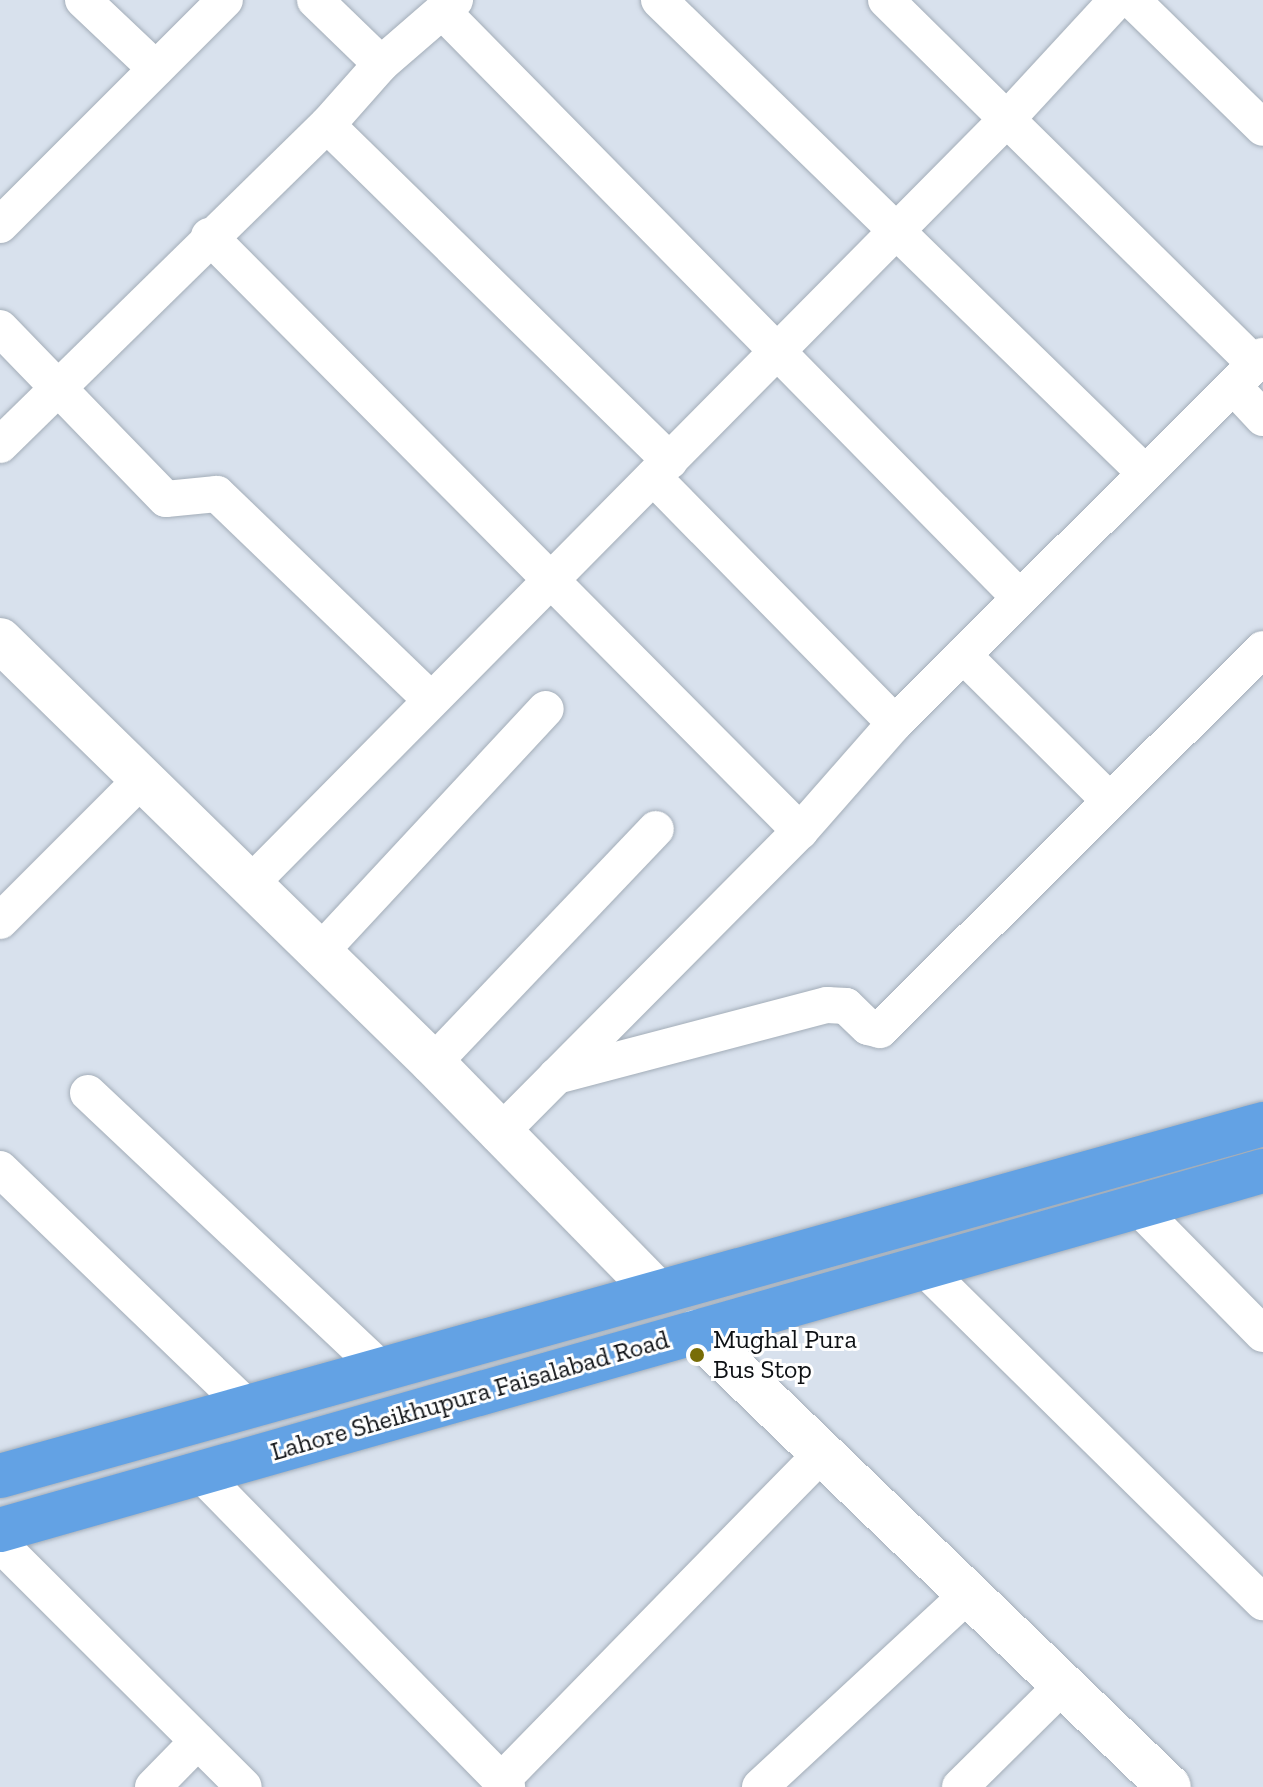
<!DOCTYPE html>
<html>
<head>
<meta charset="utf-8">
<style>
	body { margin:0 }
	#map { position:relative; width:1263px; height:1787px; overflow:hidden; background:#d8e1ed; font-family:"Zilla Slab",serif }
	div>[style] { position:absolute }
	.roads { filter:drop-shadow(0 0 2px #a3adb8) drop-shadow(0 0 2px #a3adb8) }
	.minor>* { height:36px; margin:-18px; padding:0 18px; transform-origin:18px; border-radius:18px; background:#fff }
	.tertiary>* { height:44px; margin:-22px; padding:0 22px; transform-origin:22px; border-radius:22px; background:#fff }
	.trunk>* { height:44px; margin:-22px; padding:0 22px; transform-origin:22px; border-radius:22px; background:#63a2e4 }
	.dots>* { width:22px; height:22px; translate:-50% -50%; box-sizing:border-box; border:4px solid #fff; border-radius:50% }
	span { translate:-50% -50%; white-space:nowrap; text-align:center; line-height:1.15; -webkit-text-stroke:6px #fff; paint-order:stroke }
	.poi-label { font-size:26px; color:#0d1014 }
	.left { translate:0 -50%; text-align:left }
	.street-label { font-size:26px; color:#0d1014 }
</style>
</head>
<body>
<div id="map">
	<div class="roads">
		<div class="minor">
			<div style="left:83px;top:0;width:100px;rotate:43.4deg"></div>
			<div style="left:315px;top:0;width:92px;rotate:44.1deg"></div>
			<div style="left:659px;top:0;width:678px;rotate:44.22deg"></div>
			<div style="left:886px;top:0;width:518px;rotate:44.61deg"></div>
			<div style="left:1132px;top:0;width:183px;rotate:44.3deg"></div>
			<div style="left:443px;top:12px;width:822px;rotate:45.44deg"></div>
			<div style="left:327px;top:125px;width:480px;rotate:44.4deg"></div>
			<div style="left:0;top:225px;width:318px;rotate:-45deg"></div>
			<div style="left:209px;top:236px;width:839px;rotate:45.19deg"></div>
			<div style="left:0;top:328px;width:238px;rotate:45.9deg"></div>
			<div style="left:166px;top:499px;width:51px;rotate:-5.6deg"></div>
			<div style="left:217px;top:494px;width:296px;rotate:43.9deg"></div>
			<div style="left:1233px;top:386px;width:44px;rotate:46.8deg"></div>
			<div style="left:0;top:445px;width:458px;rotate:-44.4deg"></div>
			<div style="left:327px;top:125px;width:81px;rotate:-48.5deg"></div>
			<div style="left:381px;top:64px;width:98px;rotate:-40.9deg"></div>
			<div style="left:653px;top:477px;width:345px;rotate:45.5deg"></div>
			<div style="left:963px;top:655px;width:207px;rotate:44.8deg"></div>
			<div style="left:248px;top:886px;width:1079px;rotate:-45.3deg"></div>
			<div style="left:1007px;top:119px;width:162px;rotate:-47.3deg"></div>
			<div style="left:0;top:921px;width:199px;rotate:-45deg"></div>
			<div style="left:319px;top:953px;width:333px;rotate:-47.1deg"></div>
			<div style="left:433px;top:1063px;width:323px;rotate:-46.4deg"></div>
			<div style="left:556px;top:1076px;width:280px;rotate:-14.7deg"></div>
			<div style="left:827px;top:1005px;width:19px;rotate:3deg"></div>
			<div style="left:846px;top:1006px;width:30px;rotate:44deg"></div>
			<div style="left:868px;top:1027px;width:12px;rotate:14deg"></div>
			<div style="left:880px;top:1030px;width:540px;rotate:-44.85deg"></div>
			<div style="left:88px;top:1093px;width:404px;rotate:43.3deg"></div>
			<div style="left:498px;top:1135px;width:429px;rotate:-45.2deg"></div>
			<div style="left:800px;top:831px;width:144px;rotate:-48.7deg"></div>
			<div style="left:895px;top:723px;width:520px;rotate:-44.92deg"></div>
			<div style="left:0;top:1169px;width:344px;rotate:43.9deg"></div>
			<div style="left:1138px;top:1207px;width:178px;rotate:45.5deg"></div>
			<div style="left:924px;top:1268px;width:476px;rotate:44.6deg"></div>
			<div style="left:200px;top:1473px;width:439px;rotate:45.6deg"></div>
			<div style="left:0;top:1544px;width:344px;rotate:44.9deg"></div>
			<div style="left:501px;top:1781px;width:459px;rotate:-45.6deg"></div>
			<div style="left:153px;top:1787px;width:64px;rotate:-45.6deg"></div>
			<div style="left:760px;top:1787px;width:282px;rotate:-42.8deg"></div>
			<div style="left:960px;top:1787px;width:145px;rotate:-44.7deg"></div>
		</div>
		<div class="tertiary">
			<div style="left:0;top:640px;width:605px;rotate:44.33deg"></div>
			<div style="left:433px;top:1063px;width:320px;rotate:45.6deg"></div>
			<div style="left:696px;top:1332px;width:656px;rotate:43.89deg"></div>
		</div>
		<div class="trunk">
			<div style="left:0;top:1476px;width:1311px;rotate:-15.57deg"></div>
			<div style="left:0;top:1530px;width:1313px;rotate:-15.87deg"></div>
		</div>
	</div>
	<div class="dots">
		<div style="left:697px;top:1355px;background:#786d08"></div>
	</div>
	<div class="poi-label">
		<span class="left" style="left:713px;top:1355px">Mughal Pura<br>Bus Stop</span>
	</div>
	<div class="street-label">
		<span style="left:470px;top:1396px;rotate:-16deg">Lahore Sheikhupura Faisalabad Road</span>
	</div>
</div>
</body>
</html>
